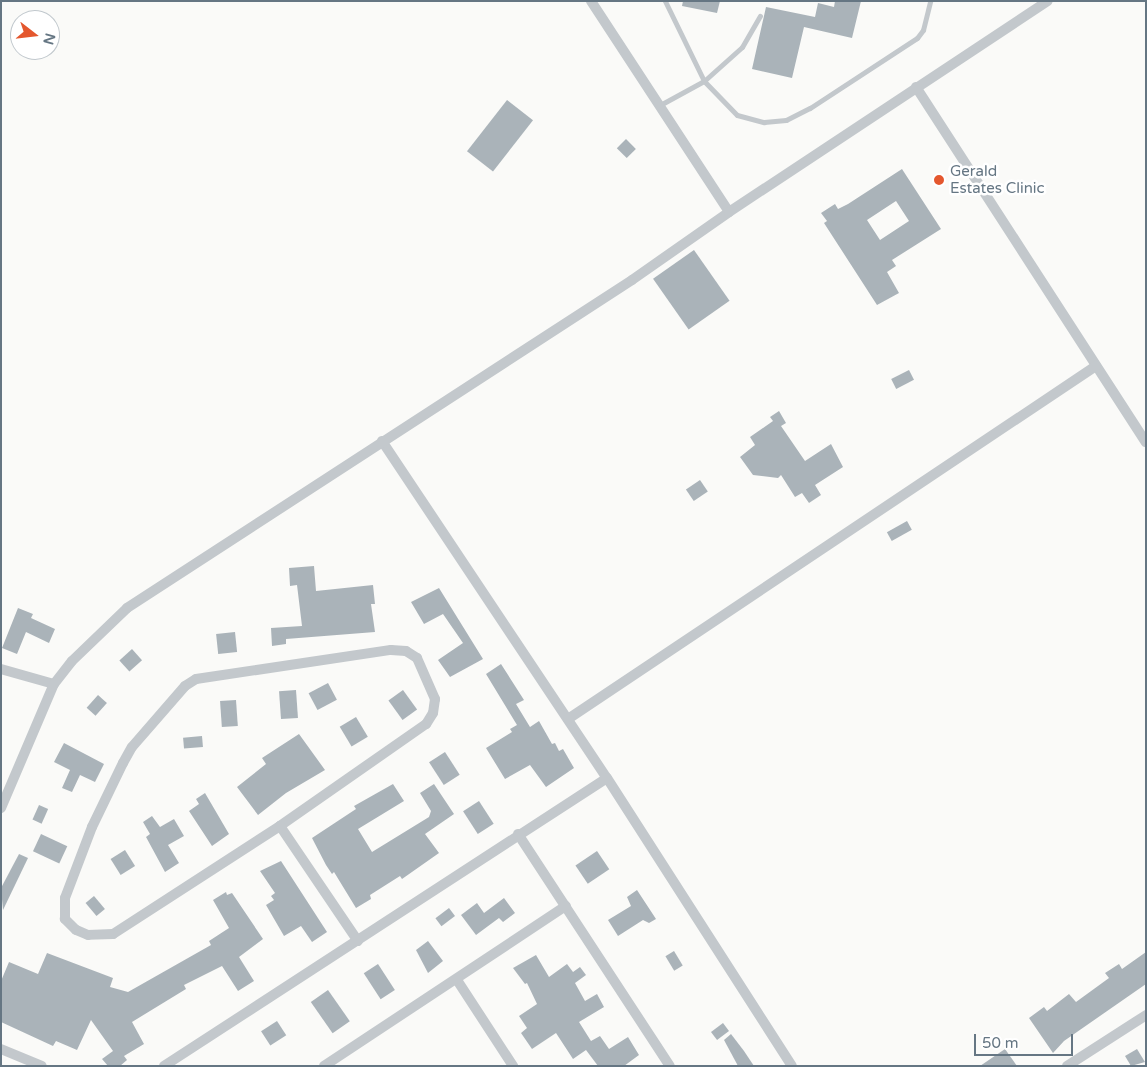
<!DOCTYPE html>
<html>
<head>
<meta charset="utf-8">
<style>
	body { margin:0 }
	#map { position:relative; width:1147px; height:1067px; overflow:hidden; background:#fafaf8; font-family:"Varela Round",sans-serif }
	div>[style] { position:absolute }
	.building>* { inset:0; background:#aab3b9; transform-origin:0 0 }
	.service>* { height:5px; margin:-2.5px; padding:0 2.5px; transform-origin:2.5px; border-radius:2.5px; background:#c3c8cc }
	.minor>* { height:10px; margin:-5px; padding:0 5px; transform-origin:5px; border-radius:5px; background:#c3c8cc }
	.dots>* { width:14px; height:14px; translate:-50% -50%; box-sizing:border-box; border:2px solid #fff; border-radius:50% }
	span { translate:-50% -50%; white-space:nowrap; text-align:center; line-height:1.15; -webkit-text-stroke:5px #fff; paint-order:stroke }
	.poi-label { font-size:15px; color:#657683 }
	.left { translate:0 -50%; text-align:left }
	.frame { position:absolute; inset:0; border:2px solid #657683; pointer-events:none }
	.north { position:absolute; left:10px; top:10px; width:50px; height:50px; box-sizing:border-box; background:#fff; border:1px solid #c1c8cd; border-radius:50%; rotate:106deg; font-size:14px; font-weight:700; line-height:20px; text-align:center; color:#657683 }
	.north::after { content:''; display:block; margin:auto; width:18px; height:22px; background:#e4572e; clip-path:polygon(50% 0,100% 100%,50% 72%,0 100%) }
	.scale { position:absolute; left:974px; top:1034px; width:99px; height:22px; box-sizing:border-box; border:2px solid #657683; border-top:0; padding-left:6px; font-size:15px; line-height:18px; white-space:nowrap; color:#657683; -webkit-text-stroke:4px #fff; paint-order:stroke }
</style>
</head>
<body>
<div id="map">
	<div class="building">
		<div style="clip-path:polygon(683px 1px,720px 1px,717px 13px,682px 6px)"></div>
		<div style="clip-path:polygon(835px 1px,861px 1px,852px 38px,804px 27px,792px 78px,752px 69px,766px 7px,815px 17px,818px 3px,834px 7px)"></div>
		<div style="left:507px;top:100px;width:33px;height:65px;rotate:38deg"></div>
		<div style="left:626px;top:139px;width:14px;height:13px;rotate:45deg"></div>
		<div style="clip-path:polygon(evenodd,902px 169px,941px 229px,892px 260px,896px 266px,887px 272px,899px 293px,877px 305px,824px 223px,827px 221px,821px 213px,835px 204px,838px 209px,848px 204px,902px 169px,896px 201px,909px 221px,880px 240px,867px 220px,896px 201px)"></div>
		<div style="left:694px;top:250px;width:62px;height:50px;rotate:55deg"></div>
		<div style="left:909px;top:370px;width:11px;height:20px;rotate:63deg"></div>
		<div style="clip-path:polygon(779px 411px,786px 423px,781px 426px,805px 461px,831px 444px,843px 467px,815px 485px,821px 495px,809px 503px,802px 493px,795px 497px,781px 475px,778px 478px,753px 475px,740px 457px,755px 445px,750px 437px,773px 421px,770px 417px)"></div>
		<div style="left:700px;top:480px;width:14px;height:17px;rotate:56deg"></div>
		<div style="left:907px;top:521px;width:10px;height:23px;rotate:61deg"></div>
		<div style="clip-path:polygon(314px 566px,316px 591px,373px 585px,375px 604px,371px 604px,375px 632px,286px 639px,286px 644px,272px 646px,271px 628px,302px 626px,297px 585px,290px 586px,289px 568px)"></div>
		<div style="clip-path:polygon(439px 588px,483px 659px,450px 677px,438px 660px,463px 643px,443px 614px,424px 624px,411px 602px)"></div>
		<div style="clip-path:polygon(18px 608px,33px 614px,31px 618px,55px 629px,49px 643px,26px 632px,17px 654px,2px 648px)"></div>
		<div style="left:235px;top:632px;width:20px;height:19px;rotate:84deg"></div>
		<div style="left:132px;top:649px;width:15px;height:17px;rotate:48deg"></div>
		<div style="clip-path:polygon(501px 664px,524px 700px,516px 704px,530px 727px,539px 721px,552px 744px,555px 743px,559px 751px,563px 749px,574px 768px,546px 787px,530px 765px,505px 779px,486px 748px,512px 732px,510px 729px,517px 725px,486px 674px)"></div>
		<div style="left:328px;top:683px;width:19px;height:22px;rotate:62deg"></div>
		<div style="left:296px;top:690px;width:28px;height:17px;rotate:86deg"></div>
		<div style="left:403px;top:690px;width:24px;height:18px;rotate:54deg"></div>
		<div style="left:98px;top:695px;width:12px;height:17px;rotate:42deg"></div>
		<div style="left:236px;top:700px;width:26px;height:16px;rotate:86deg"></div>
		<div style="left:356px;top:717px;width:23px;height:19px;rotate:59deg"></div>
		<div style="clip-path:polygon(299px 734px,325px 770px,286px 793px,258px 815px,237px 787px,266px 764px,262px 758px)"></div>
		<div style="left:202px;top:736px;width:11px;height:19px;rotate:85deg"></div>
		<div style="clip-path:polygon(64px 743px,104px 764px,95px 782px,80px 775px,72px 792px,62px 788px,70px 770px,54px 762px)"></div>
		<div style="left:445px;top:752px;width:27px;height:19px;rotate:57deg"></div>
		<div style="clip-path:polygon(393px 784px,404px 801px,358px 829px,372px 852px,429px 817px,431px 811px,420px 793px,434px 784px,454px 814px,425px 834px,439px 853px,402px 879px,400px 876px,370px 895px,371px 899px,356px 908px,334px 872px,332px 874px,326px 865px,312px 838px,356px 809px,354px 806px)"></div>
		<div style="clip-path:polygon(205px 793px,229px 834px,212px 846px,189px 811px,199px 804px,196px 799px)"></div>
		<div style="left:479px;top:801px;width:27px;height:19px;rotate:57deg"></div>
		<div style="left:39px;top:805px;width:10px;height:16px;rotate:24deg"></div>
		<div style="clip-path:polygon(152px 816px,160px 827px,174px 819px,184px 836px,168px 845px,179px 863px,165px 872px,146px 837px,150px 834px,143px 822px)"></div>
		<div style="left:41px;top:834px;width:29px;height:19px;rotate:25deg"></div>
		<div style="left:125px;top:850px;width:19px;height:17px;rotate:58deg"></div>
		<div style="left:597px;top:851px;width:22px;height:26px;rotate:56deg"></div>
		<div style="clip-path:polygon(19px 854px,28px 858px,3px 910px,1px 888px)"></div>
		<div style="clip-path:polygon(281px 861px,327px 932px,312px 942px,301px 926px,284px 936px,266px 905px,274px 900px,271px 896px,275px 893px,260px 871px)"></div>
		<div style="clip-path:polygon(637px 890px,656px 919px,649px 923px,643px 920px,618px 936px,608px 920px,631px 906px,627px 897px)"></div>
		<div style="clip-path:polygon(226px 892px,227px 895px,232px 893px,263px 939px,239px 957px,254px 981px,238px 991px,222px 966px,184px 985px,186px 989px,132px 1022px,144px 1044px,124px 1056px,127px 1060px,120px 1066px,108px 1066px,102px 1059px,113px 1051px,91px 1020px,77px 1050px,56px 1041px,53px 1046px,1px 1022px,1px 981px,9px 962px,38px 974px,47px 953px,113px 978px,110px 987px,128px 992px,211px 945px,209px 941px,229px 928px,213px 900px)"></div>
		<div style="left:94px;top:896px;width:17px;height:11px;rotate:50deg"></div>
		<div style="clip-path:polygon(504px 898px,515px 913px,503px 922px,499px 918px,476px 935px,461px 915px,477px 903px,484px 913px)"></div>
		<div style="left:449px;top:908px;width:10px;height:17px;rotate:53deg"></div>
		<div style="clip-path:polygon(428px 941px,443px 961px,428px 973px,416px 950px)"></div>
		<div style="left:674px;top:951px;width:17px;height:10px;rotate:59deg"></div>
		<div style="clip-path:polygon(1146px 952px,1146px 984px,1064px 1041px,1053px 1053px,1029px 1018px,1044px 1007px,1047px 1011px,1069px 994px,1076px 1002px,1109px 978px,1105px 973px,1119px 964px,1122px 969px)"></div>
		<div style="clip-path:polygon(536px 955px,549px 977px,567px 964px,573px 972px,580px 967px,586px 975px,575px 983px,585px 1001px,597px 994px,604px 1007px,579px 1022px,591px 1041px,600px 1036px,609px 1049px,628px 1037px,639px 1055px,624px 1066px,598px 1066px,586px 1050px,573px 1059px,556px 1033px,532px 1049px,521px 1033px,527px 1028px,519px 1016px,537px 1004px,527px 983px,525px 984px,513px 968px)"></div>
		<div style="left:378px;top:964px;width:31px;height:17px;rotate:57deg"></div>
		<div style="left:328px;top:990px;width:38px;height:21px;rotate:55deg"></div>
		<div style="left:277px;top:1021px;width:17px;height:19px;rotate:57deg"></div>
		<div style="left:723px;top:1023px;width:10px;height:15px;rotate:53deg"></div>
		<div style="clip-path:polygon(731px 1034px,744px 1051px,754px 1066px,738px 1066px,724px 1040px)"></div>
		<div style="clip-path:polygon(1005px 1049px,1017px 1066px,980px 1066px)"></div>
		<div style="clip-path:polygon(1137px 1049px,1145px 1062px,1131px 1066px,1125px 1056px)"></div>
	</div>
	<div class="service">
		<div style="left:665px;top:1px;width:89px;rotate:64deg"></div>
		<div style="left:704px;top:81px;width:47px;rotate:45.9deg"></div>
		<div style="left:737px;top:115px;width:28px;rotate:15deg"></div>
		<div style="left:764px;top:122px;width:22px;rotate:-5deg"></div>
		<div style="left:786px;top:120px;width:27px;rotate:-27deg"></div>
		<div style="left:810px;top:108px;width:128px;rotate:-33.2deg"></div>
		<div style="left:917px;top:38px;width:10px;rotate:-53deg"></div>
		<div style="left:923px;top:30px;width:30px;rotate:-76deg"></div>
		<div style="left:660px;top:105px;width:50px;rotate:-28.6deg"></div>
		<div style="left:704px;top:81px;width:51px;rotate:-41.8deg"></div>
		<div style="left:742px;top:47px;width:36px;rotate:-60deg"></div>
	</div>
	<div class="minor">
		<div style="left:591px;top:1px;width:252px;rotate:56.8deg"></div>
		<div style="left:916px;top:87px;width:423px;rotate:57.1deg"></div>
		<div style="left:382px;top:441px;width:405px;rotate:56.3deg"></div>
		<div style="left:607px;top:778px;width:342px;rotate:57.3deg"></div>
		<div style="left:391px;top:650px;width:15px;rotate:4deg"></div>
		<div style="left:406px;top:651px;width:13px;rotate:32deg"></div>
		<div style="left:417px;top:658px;width:45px;rotate:66.3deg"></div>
		<div style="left:435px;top:699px;width:14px;rotate:98deg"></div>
		<div style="left:433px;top:713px;width:13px;rotate:122deg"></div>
		<div style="left:426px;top:724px;width:178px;rotate:145.1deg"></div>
		<div style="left:280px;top:826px;width:199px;rotate:147.1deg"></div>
		<div style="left:113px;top:934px;width:25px;rotate:178deg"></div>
		<div style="left:88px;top:935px;width:13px;rotate:-157deg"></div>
		<div style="left:76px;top:930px;width:16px;rotate:-135deg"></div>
		<div style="left:65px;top:919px;width:21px;rotate:-90deg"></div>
		<div style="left:65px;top:898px;width:76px;rotate:-69.2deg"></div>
		<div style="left:92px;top:827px;width:71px;rotate:-64.2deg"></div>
		<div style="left:123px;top:763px;width:18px;rotate:-61deg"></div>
		<div style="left:132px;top:747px;width:81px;rotate:-49deg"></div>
		<div style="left:185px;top:686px;width:13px;rotate:-32deg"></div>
		<div style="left:196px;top:679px;width:197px;rotate:-8.5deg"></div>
		<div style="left:1px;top:669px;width:55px;rotate:15.8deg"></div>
		<div style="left:568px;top:719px;width:635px;rotate:-33.77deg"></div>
		<div style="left:1px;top:808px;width:135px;rotate:-66.9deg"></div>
		<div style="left:54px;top:684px;width:29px;rotate:-52deg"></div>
		<div style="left:72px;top:661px;width:76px;rotate:-43.9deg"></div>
		<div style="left:127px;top:608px;width:602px;rotate:-33deg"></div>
		<div style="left:632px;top:280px;width:118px;rotate:-35deg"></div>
		<div style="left:729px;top:212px;width:382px;rotate:-33.5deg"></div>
		<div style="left:280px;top:826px;width:139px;rotate:55.9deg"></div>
		<div style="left:518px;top:834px;width:277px;rotate:56.8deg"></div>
		<div style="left:457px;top:980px;width:103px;rotate:56.9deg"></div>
		<div style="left:1px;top:1049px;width:44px;rotate:22.5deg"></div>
		<div style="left:164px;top:1066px;width:528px;rotate:-33.03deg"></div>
		<div style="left:324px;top:1066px;width:290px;rotate:-33.5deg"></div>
		<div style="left:1067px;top:1066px;width:94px;rotate:-32.8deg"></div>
	</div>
	<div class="dots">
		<div style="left:939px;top:180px;background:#e4572e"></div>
	</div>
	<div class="poi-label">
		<span class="left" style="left:950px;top:180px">Gerald<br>Estates Clinic</span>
	</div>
	<div class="frame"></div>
	<div class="north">N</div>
	<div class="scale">50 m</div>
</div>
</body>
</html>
